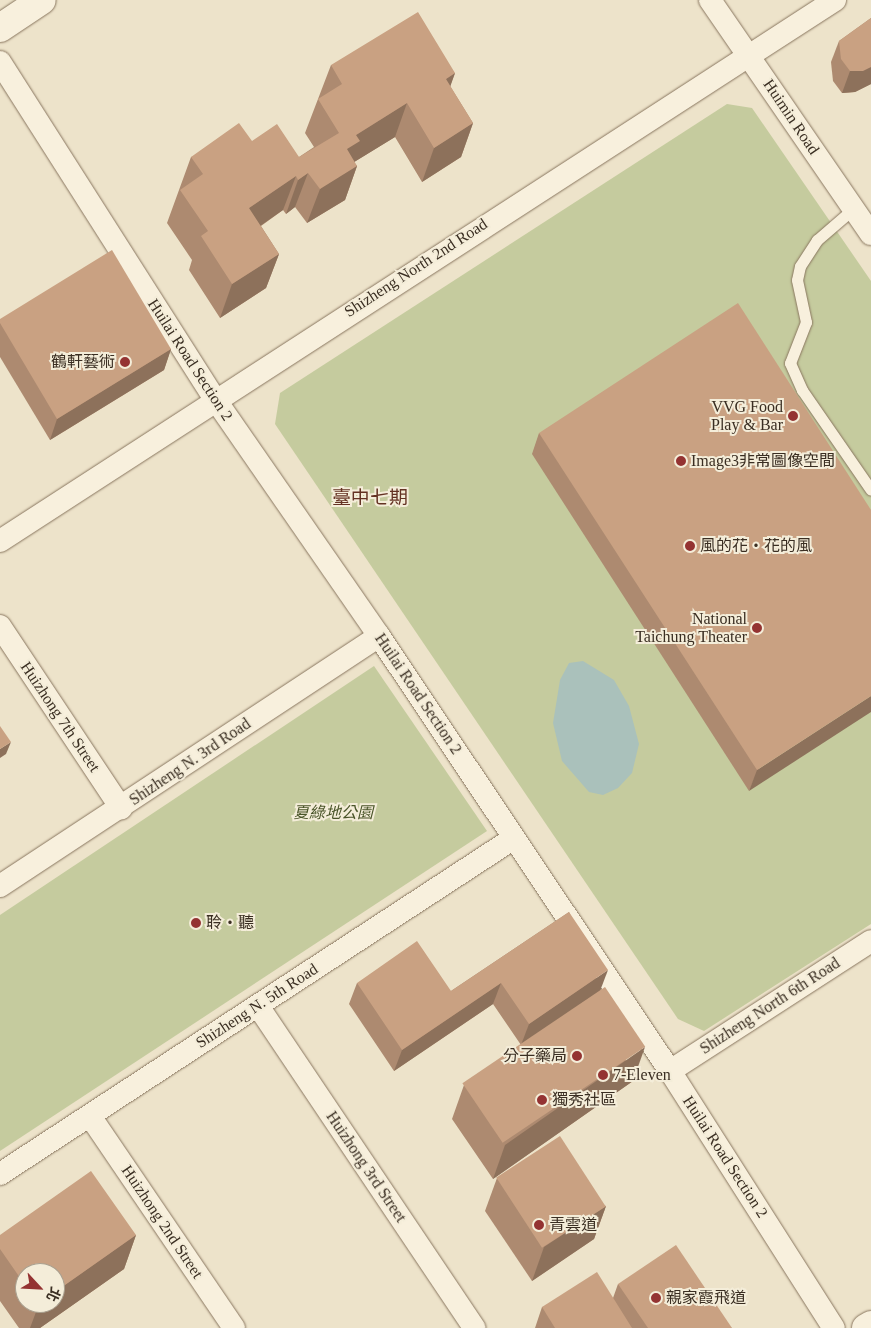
<!DOCTYPE html>
<html>
<head>
<meta charset="utf-8">
<style>
	body { margin:0 }
	#map { position:relative; width:871px; height:1328px; overflow:hidden; background:#ede3ca; font-family:"Times New Roman","Noto Sans TC",serif }
	div>[style] { position:absolute }
	.green>* { inset:0; background:#c5cb9e }
	.water>* { inset:0; background:#aac1bb }
	.roads { filter:drop-shadow(0 0 1px #89765f) drop-shadow(0 0 1px #89765f) }
	.service>* { height:11px; margin:-5.5px; padding:0 5.5px; transform-origin:5.5px; border-radius:5.5px; background:#f8f0dd }
	.minor>* { height:22px; margin:-11px; padding:0 11px; transform-origin:11px; border-radius:11px; background:#f8f0dd }
	.tertiary>* { height:28px; margin:-14px; padding:0 14px; transform-origin:14px; border-radius:14px; background:#f8f0dd }
	.wall>* { inset:0; background:#ad8a70 }
	.shaded-wall>* { inset:0; background:#8d715b }
	.building>* { inset:0; background:#c9a182; transform-origin:0 0 }
	.dots>* { width:14px; height:14px; translate:-50% -50%; box-sizing:border-box; border:2px solid #f4edd9; border-radius:50% }
	span { translate:-50% -50%; white-space:nowrap; text-align:center; line-height:1.15; -webkit-text-stroke:4px #f4edd9; paint-order:stroke }
	.street-label { font-size:16px; color:#3a2e22 }
	.poi-label { font-size:16px; color:#3a2e22 }
	.right { translate:-100% -50%; text-align:right }
	.left { translate:0 -50%; text-align:left }
	.park-label { font-size:16px; color:#4a5529; font-style:italic }
	.quarter-label { font-size:19px; color:#643223 }
	.north { position:absolute; left:15px; top:1263px; width:50px; height:50px; box-sizing:border-box; background:#f4edd9; border:1px solid #aaa190; border-radius:50%; rotate:115deg; font-size:14px; font-weight:700; line-height:20px; text-align:center; color:#3a2e22 }
	.north::after { content:''; display:block; margin:auto; width:18px; height:22px; background:#943332; clip-path:polygon(50% 0,100% 100%,50% 72%,0 100%) }
</style>
</head>
<body>
<div id="map">
	<div class="green">
		<div style="clip-path:polygon(727px 104px,752px 108px,871px 281px,871px 924px,704px 1031px,678px 1019px,275px 424px,280px 393px)"></div>
		<div style="clip-path:polygon(374px 666px,487px 831px,0 1151px,0 915px)"></div>
	</div>
	<div class="water">
		<div style="clip-path:polygon(583px 661px,614px 680px,629px 706px,639px 744px,632px 773px,618px 788px,603px 795px,589px 792px,562px 761px,553px 723px,560px 680px,569px 663px)"></div>
	</div>
	<div class="roads">
		<div class="service">
			<div style="left:853px;top:209px;width:48px;rotate:139.3deg"></div>
			<div style="left:817px;top:240px;width:31px;rotate:123deg"></div>
			<div style="left:800px;top:266px;width:14px;rotate:102deg"></div>
			<div style="left:797px;top:280px;width:43px;rotate:77.9deg"></div>
			<div style="left:806px;top:322px;width:44px;rotate:111.3deg"></div>
			<div style="left:790px;top:363px;width:30px;rotate:66deg"></div>
			<div style="left:802px;top:390px;width:121px;rotate:55.4deg"></div>
		</div>
		<div class="minor">
			<div style="left:710px;top:0;width:284px;rotate:55.5deg"></div>
			<div style="left:0;top:62px;width:403px;rotate:57.5deg"></div>
			<div style="left:217px;top:402px;width:285px;rotate:55.3deg"></div>
			<div style="left:379px;top:636px;width:523px;rotate:56.22deg"></div>
			<div style="left:670px;top:1071px;width:305px;rotate:57.5deg"></div>
			<div style="left:0;top:541px;width:995px;rotate:-32.94deg"></div>
			<div style="left:0;top:626px;width:219px;rotate:56.4deg"></div>
			<div style="left:0;top:886px;width:454px;rotate:-33.4deg"></div>
			<div style="left:258px;top:1006px;width:388px;rotate:56.1deg"></div>
			<div style="left:670px;top:1071px;width:239px;rotate:-32.9deg"></div>
			<div style="left:90px;top:1116px;width:256px;rotate:55.8deg"></div>
			<div style="left:0;top:1174px;width:614px;rotate:-33.17deg"></div>
		</div>
		<div class="tertiary">
			<div style="left:0;top:28px;width:50px;rotate:-33.7deg"></div>
			<div style="left:866px;top:1328px;width:6px;rotate:-31deg"></div>
		</div>
	</div>
	<div class="wall">
		<div style="clip-path:polygon(871px 18px,871px 84px,855px 92px,842px 93px,833px 81px,831px 62px,839px 41px)"></div>
		<div style="clip-path:polygon(331px 65px,455px 73px,450px 86px,473px 123px,461px 157px,422px 182px,395px 137px,354px 162px,357px 166px,345px 200px,307px 223px,295px 207px,286px 214px,283px 210px,261px 226px,279px 254px,266px 288px,220px 318px,189px 270px,192px 260px,167px 223px,191px 157px,252px 141px,299px 157px,314px 147px,305px 133px)"></div>
		<div style="clip-path:polygon(0 319px,171px 349px,164px 370px,50px 440px,0 357px)"></div>
		<div style="clip-path:polygon(539px 433px,871px 510px,749px 791px,532px 454px)"></div>
		<div style="clip-path:polygon(569px 912px,601px 990px,633px 1081px,493px 1179px,452px 1119px,464px 1085px,561px 1018px,521px 1045px,493px 1004px,394px 1071px,349px 1004px,357px 983px,451px 991px)"></div>
		<div style="clip-path:polygon(497px 1178px,606px 1206px,594px 1239px,532px 1281px,485px 1211px)"></div>
		<div style="clip-path:polygon(evenodd,0 1235px,136px 1235px,124px 1269px,40px 1328px,19px 1328px,0 1301px,0 1235px,25px 1273px,55px 1303px,25px 1303px,25px 1273px)"></div>
		<div style="clip-path:polygon(618px 1284px,732px 1328px,535px 1328px,542px 1307px,613px 1298px)"></div>
	</div>
	<div class="shaded-wall">
		<div style="clip-path:polygon(871px 67px,871px 84px,855px 92px,842px 93px,850px 71px)"></div>
		<div style="clip-path:polygon(455px 73px,443px 107px,446px 79px)"></div>
		<div style="clip-path:polygon(407px 103px,395px 137px,351px 164px,357px 166px,345px 200px,307px 223px,320px 189px,356px 135px)"></div>
		<div style="clip-path:polygon(473px 123px,461px 157px,422px 182px,434px 148px)"></div>
		<div style="clip-path:polygon(308px 173px,295px 207px,286px 214px,298px 180px)"></div>
		<div style="clip-path:polygon(296px 176px,283px 210px,237px 242px,249px 208px)"></div>
		<div style="clip-path:polygon(279px 254px,266px 288px,220px 318px,232px 284px)"></div>
		<div style="clip-path:polygon(171px 349px,164px 370px,50px 440px,57px 419px)"></div>
		<div style="clip-path:polygon(871px 696px,871px 712px,749px 791px,757px 770px)"></div>
		<div style="clip-path:polygon(11px 742px,6px 754px,0 758px,0 749px)"></div>
		<div style="clip-path:polygon(608px 970px,600px 991px,521px 1045px,529px 1024px)"></div>
		<div style="clip-path:polygon(501px 983px,493px 1004px,394px 1071px,402px 1050px)"></div>
		<div style="clip-path:polygon(645px 1047px,633px 1081px,493px 1179px,505px 1145px)"></div>
		<div style="clip-path:polygon(606px 1206px,594px 1239px,532px 1281px,544px 1247px)"></div>
		<div style="clip-path:polygon(136px 1235px,124px 1269px,40px 1328px,30px 1328px,39px 1304px,40px 1303px,55px 1303px,55px 1292px)"></div>
	</div>
	<div class="building">
		<div style="clip-path:polygon(418px 12px,455px 73px,446px 79px,473px 123px,434px 148px,407px 103px,356px 135px,360px 141px,347px 149px,357px 166px,320px 189px,308px 173px,298px 180px,296px 176px,249px 208px,279px 254px,232px 284px,201px 236px,208px 231px,180px 190px,203px 174px,191px 157px,239px 123px,252px 141px,277px 124px,299px 157px,339px 133px,318px 99px,342px 84px,331px 65px)"></div>
		<div style="clip-path:polygon(871px 18px,871px 67px,863px 71px,850px 71px,841px 59px,839px 41px)"></div>
		<div style="clip-path:polygon(112px 250px,171px 349px,57px 419px,0 323px,0 319px)"></div>
		<div style="clip-path:polygon(738px 303px,871px 510px,871px 696px,757px 770px,539px 433px)"></div>
		<div style="clip-path:polygon(0 726px,11px 742px,0 749px)"></div>
		<div style="clip-path:polygon(569px 912px,608px 970px,529px 1024px,501px 983px,402px 1050px,357px 983px,417px 941px,451px 991px)"></div>
		<div style="left:605px;top:987px;width:72px;height:172px;rotate:56deg"></div>
		<div style="left:560px;top:1136px;width:84px;height:76px;rotate:57deg"></div>
		<div style="clip-path:polygon(91px 1171px,136px 1235px,55px 1292px,55px 1273px,25px 1273px,25px 1285px,0 1249px,0 1235px)"></div>
		<div style="clip-path:polygon(676px 1245px,732px 1328px,648px 1328px,618px 1284px)"></div>
		<div style="clip-path:polygon(597px 1272px,632px 1328px,555px 1328px,542px 1307px)"></div>
	</div>
	<div class="dots">
		<div style="left:125px;top:362px;background:#943332"></div>
		<div style="left:793px;top:416px;background:#943332"></div>
		<div style="left:681px;top:461px;background:#943332"></div>
		<div style="left:690px;top:546px;background:#943332"></div>
		<div style="left:757px;top:628px;background:#943332"></div>
		<div style="left:196px;top:923px;background:#943332"></div>
		<div style="left:577px;top:1056px;background:#943332"></div>
		<div style="left:603px;top:1075px;background:#943332"></div>
		<div style="left:542px;top:1100px;background:#943332"></div>
		<div style="left:539px;top:1225px;background:#943332"></div>
		<div style="left:656px;top:1298px;background:#943332"></div>
	</div>
	<div class="street-label">
		<span style="left:791px;top:117px;rotate:56deg">Huimin Road</span>
		<span style="left:416px;top:268px;rotate:-33deg">Shizheng North 2nd Road</span>
		<span style="left:190px;top:360px;rotate:57deg">Huilai Road Section 2</span>
		<span style="left:418px;top:694px;rotate:56deg">Huilai Road Section 2</span>
		<span style="left:60px;top:717px;rotate:56deg">Huizhong 7th Street</span>
		<span style="left:190px;top:762px;rotate:-34deg">Shizheng N. 3rd Road</span>
		<span style="left:257px;top:1006px;rotate:-33deg">Shizheng N. 5th Road</span>
		<span style="left:770px;top:1006px;rotate:-33deg">Shizheng North 6th Road</span>
		<span style="left:725px;top:1157px;rotate:57deg">Huilai Road Section 2</span>
		<span style="left:366px;top:1167px;rotate:56deg">Huizhong 3rd Street</span>
		<span style="left:162px;top:1222px;rotate:56deg">Huizhong 2nd Street</span>
	</div>
	<div class="poi-label">
		<span class="right" style="left:115px;top:362px">鶴軒藝術</span>
		<span class="right" style="left:783px;top:416px">VVG Food<br>Play &amp; Bar</span>
		<span class="left" style="left:691px;top:461px">Image3非常圖像空間</span>
		<span class="left" style="left:700px;top:546px">風的花‧花的風</span>
		<span class="right" style="left:747px;top:628px">National<br>Taichung Theater</span>
		<span class="left" style="left:206px;top:923px">聆‧聽</span>
		<span class="right" style="left:567px;top:1056px">分子藥局</span>
		<span class="left" style="left:613px;top:1075px">7-Eleven</span>
		<span class="left" style="left:552px;top:1100px">獨秀社區</span>
		<span class="left" style="left:549px;top:1225px">青雲道</span>
		<span class="left" style="left:666px;top:1298px">親家霞飛道</span>
	</div>
	<div class="park-label">
		<span style="left:333px;top:813px">夏綠地公園</span>
	</div>
	<div class="quarter-label">
		<span style="left:370px;top:498px">臺中七期</span>
	</div>
	<div class="north">北</div>
</div>
</body>
</html>
